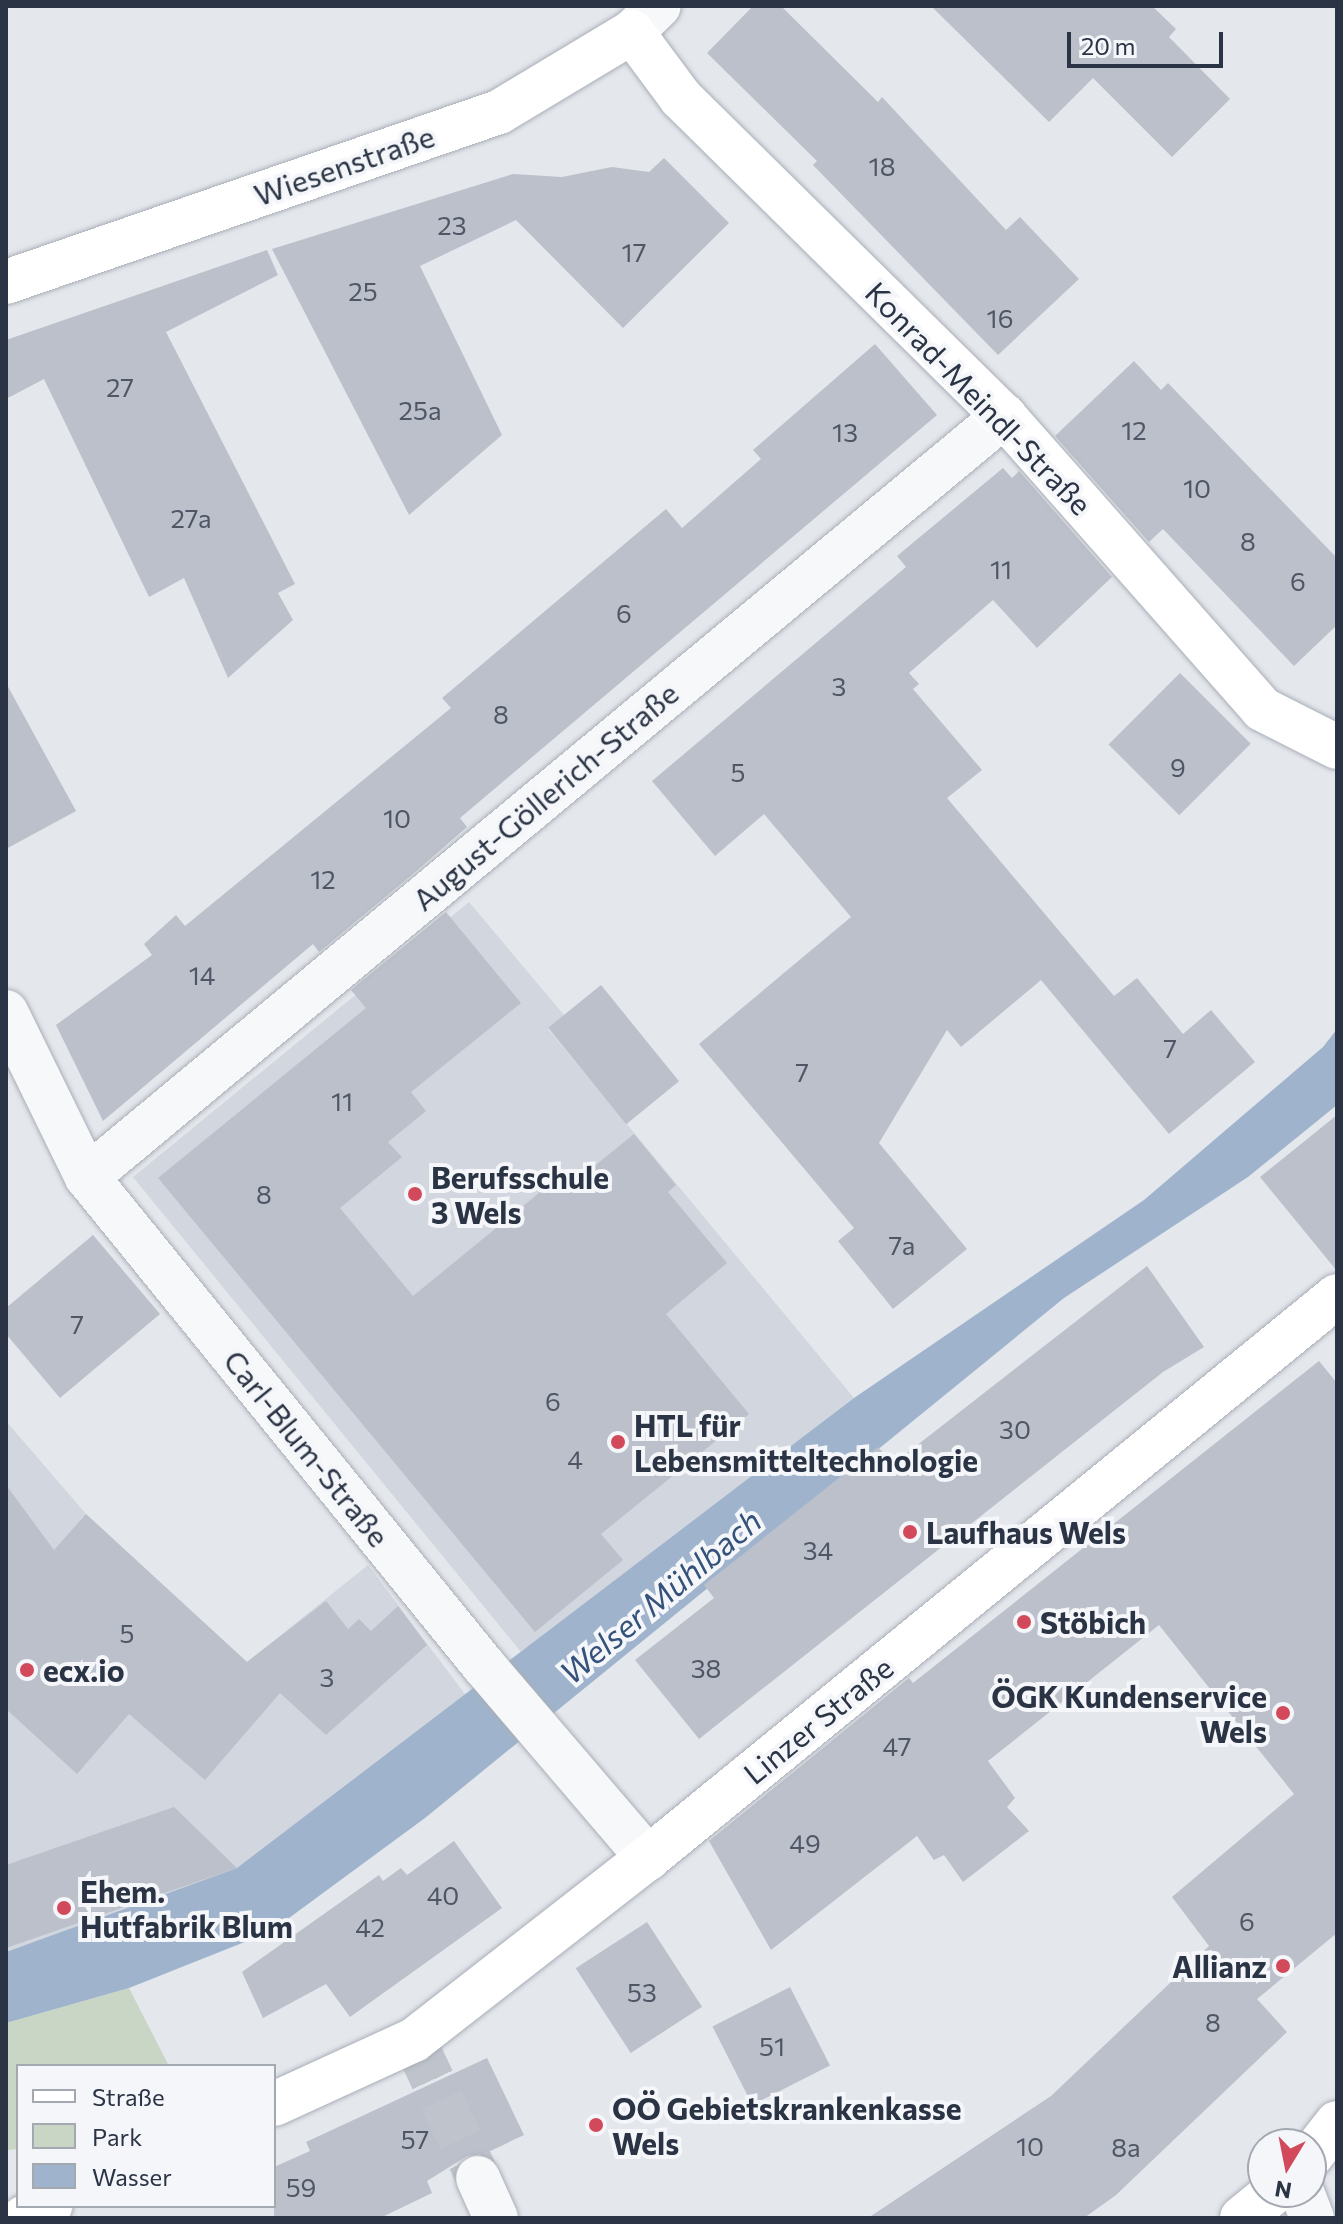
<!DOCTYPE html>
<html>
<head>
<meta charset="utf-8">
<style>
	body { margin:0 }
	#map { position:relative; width:1343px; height:2224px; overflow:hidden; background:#e4e7ec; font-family:Commissioner,sans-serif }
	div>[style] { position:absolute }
	.built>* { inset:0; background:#d2d6de }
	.green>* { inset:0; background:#c9d6c5 }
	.water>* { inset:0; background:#9fb4cc }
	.building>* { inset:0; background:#bbc0ca; transform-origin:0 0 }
	.street-tunnel>* { height:44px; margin-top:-22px; transform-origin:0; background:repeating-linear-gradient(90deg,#bfc3cb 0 44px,transparent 0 66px) }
	.roads { filter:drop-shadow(0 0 2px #a9aeb7) drop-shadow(0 0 2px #a9aeb7) }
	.street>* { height:44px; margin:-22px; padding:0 22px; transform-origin:22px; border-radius:22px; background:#f7f8fa }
	.secondary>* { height:44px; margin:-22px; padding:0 22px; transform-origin:22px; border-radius:22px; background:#fff }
	.primary>* { height:44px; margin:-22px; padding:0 22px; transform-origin:22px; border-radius:22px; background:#fff }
	.dots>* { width:22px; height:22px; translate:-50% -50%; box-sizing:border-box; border:4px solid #f4f6f9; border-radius:50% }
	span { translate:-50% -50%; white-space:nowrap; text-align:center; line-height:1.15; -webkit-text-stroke:8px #f4f6f9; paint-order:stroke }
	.number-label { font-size:26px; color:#4f5766 }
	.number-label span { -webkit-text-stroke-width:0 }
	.street-label { font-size:30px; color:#2b3445 }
	.poi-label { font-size:30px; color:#2b3445; font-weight:700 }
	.left { translate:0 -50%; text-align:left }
	.right { translate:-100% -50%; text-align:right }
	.water-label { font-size:32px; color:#34527a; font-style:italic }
	.frame { position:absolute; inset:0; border:8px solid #2b3445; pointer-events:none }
	.legend { position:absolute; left:16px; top:2064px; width:260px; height:144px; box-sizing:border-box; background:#f4f6f9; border:2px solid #a4a8b1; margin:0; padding:10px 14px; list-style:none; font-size:24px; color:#2b3445 }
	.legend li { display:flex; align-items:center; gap:16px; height:40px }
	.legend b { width:40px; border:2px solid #a4a8b1 }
	.north { position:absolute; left:1247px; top:2128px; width:80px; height:80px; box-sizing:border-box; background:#f4f6f9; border:2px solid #a4a8b1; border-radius:50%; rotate:190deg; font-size:22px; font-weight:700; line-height:32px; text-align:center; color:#2b3445 }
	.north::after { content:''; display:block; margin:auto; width:28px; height:36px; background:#d1495b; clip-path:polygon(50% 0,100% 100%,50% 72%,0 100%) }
	.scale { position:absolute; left:1067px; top:32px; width:156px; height:36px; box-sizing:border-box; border:4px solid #2b3445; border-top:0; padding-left:10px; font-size:24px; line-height:28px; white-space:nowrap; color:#2b3445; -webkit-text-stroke:6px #f4f6f9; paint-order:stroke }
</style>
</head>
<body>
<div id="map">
	<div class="built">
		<div style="clip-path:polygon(469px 902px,564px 1015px,548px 1029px,854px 1398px,521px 1652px,133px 1177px)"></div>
		<div style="clip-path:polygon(6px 1421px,86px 1514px,247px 1662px,368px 1565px,477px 1710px,260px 1872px,237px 1868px,6px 1952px)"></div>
	</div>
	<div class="green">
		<div style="clip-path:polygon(129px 1988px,169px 2066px,18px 2066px,18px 2149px,6px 2150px,6px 2023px)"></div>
	</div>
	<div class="water">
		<div style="clip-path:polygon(1337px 1029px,1337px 1105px,1248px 1177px,1064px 1298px,425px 1818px,270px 1932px,129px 1988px,6px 2023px,6px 1952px,237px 1868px,854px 1398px,1144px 1200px,1323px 1047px)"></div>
	</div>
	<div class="building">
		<div style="clip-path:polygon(753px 6px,781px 6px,878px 102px,882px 97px,1006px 230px,1020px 217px,1079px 279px,998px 355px,813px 165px,817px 161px,707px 53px)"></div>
		<div style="clip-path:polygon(931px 6px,1152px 6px,1176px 29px,1169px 37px,1230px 99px,1172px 157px,1093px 78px,1049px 122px)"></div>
		<div style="clip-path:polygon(664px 158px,729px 223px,623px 328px,516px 220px,420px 266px,502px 435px,409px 515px,272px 249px,513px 174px,562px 177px,612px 167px,649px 172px)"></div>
		<div style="clip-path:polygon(267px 250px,278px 275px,166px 332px,295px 584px,278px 593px,293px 620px,228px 678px,184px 578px,149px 597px,44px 379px,6px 399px,6px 340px)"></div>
		<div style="clip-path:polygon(875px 344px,937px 415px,460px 818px,467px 827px,414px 873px,319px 952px,313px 944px,103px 1121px,56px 1025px,152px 955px,144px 944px,176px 915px,185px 926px,451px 708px,442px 698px,666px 509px,682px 528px,761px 459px,753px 450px)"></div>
		<div style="clip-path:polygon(1134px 361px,1161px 390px,1168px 383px,1337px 558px,1337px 625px,1294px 666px,1163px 529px,1149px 542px,1055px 436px)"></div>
		<div style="clip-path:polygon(1003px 468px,1012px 478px,1019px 471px,1112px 577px,1037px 648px,993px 600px,909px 673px,919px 684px,913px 689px,982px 770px,947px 798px,1114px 996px,1137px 978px,1183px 1034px,1211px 1010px,1255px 1062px,1169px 1134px,1041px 980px,961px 1047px,947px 1030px,879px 1143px,967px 1249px,893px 1309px,838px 1241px,854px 1228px,699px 1044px,851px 917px,764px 814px,715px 856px,652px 781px,906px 567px,897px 556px)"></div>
		<div style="left:1180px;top:673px;width:100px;height:101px;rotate:45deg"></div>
		<div style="clip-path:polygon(6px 683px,76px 811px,6px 849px)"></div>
		<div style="clip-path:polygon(446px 912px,521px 1003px,411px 1092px,426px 1111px,388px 1142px,402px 1157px,340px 1208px,413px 1296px,556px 1179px,565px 1190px,634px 1134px,676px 1185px,668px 1192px,727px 1263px,666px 1314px,749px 1414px,601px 1534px,623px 1560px,535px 1632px,158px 1178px,366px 1008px,351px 990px)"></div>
		<div style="left:601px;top:985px;width:124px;height:68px;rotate:51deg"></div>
		<div style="clip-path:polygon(1337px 1115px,1337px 1271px,1260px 1177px)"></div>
		<div style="clip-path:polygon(93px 1235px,160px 1314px,60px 1398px,6px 1334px,6px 1308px)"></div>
		<div style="clip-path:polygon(1147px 1266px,1204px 1347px,1163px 1372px,699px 1739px,635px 1660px,714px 1598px,704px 1585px,878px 1447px,893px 1464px)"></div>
		<div style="clip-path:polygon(1319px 1361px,1337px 1383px,1337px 1933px,1257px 1999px,1287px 2032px,1116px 2195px,1084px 2218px,868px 2218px,1051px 2096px,1209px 1946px,1172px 1897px,1294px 1794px,1159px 1625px,988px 1761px,1015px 1798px,1007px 1807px,1029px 1831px,963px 1882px,944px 1855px,934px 1860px,917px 1836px,771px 1950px,709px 1841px,909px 1678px,913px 1683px)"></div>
		<div style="clip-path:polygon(6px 1485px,54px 1550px,86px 1514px,247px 1662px,326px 1601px,348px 1629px,359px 1619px,371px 1631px,398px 1606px,427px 1645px,326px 1735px,280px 1693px,205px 1780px,129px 1714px,77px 1774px,6px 1709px)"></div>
		<div style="clip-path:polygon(174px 1807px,237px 1868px,6px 1948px,6px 1865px)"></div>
		<div style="clip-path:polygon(454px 1841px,502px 1908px,350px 2017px,326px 1984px,263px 2018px,242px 1972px,379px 1875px,383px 1881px,401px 1868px,407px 1875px)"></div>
		<div style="left:647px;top:1922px;width:101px;height:85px;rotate:57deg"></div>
		<div style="left:790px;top:1987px;width:88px;height:87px;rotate:63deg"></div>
		<div style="clip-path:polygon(487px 2058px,524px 2135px,484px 2154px,467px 2156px,427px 2181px,432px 2193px,380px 2218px,274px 2218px,274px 2167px,310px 2151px,306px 2142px)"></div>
	</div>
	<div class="street-tunnel">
		<div style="left:414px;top:2040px;width:152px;rotate:65.1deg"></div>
	</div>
	<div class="roads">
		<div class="street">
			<div style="left:632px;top:32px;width:37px;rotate:-44deg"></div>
			<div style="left:6px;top:1012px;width:184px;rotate:63.9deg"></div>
			<div style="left:87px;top:1177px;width:630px;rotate:50.93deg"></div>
			<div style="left:484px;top:1666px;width:253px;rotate:49.5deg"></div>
			<div style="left:87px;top:1177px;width:1192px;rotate:-39.69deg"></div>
			<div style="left:478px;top:2178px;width:44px;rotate:65.8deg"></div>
			<div style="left:1302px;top:2192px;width:28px;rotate:69deg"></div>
		</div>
		<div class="secondary">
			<div style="left:632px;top:32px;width:82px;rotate:53.4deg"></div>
			<div style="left:681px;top:98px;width:453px;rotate:44.6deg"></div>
			<div style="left:1004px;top:416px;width:390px;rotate:48.6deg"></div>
			<div style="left:1262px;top:709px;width:84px;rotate:26.9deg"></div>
			<div style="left:6px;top:282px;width:521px;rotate:-19.03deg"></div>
			<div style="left:499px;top:112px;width:155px;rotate:-31deg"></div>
			<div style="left:274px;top:2104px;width:154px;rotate:-24.6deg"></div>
			<div style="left:414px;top:2040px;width:296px;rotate:-37.9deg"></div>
			<div style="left:648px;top:1858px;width:889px;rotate:-39.2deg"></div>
			<div style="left:23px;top:2218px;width:30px;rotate:-24deg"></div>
		</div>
		<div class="primary">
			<div style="left:1311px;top:2156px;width:42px;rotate:-51.8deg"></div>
			<div style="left:1242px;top:2218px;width:41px;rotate:-39.1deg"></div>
		</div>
	</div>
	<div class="dots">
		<div style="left:415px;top:1194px;background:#d1495b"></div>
		<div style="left:618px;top:1442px;background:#d1495b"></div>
		<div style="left:910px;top:1532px;background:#d1495b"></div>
		<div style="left:1024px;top:1622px;background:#d1495b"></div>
		<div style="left:27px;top:1670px;background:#d1495b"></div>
		<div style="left:1283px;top:1713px;background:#d1495b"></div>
		<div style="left:64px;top:1908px;background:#d1495b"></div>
		<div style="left:1283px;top:1966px;background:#d1495b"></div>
		<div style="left:596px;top:2125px;background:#d1495b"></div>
	</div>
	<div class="number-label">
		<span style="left:882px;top:166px">18</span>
		<span style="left:452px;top:225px">23</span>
		<span style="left:634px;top:252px">17</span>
		<span style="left:363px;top:291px">25</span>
		<span style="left:1000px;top:318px">16</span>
		<span style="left:120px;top:387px">27</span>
		<span style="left:420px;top:410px">25a</span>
		<span style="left:1134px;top:430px">12</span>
		<span style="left:845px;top:432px">13</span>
		<span style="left:1197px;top:488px">10</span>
		<span style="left:191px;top:518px">27a</span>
		<span style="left:1248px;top:541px">8</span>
		<span style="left:1001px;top:569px">11</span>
		<span style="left:1298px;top:581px">6</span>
		<span style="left:624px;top:613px">6</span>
		<span style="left:839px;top:686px">3</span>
		<span style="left:501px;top:714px">8</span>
		<span style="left:1178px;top:767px">9</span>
		<span style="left:738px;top:772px">5</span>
		<span style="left:397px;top:818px">10</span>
		<span style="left:323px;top:879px">12</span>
		<span style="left:202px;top:975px">14</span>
		<span style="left:1170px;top:1048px">7</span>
		<span style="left:802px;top:1072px">7</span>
		<span style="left:342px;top:1101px">11</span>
		<span style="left:264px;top:1194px">8</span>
		<span style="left:902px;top:1245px">7a</span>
		<span style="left:77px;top:1324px">7</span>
		<span style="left:553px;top:1401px">6</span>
		<span style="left:1015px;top:1429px">30</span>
		<span style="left:575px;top:1459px">4</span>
		<span style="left:818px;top:1550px">34</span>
		<span style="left:127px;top:1633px">5</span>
		<span style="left:706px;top:1668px">38</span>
		<span style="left:327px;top:1677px">3</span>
		<span style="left:897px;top:1746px">47</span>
		<span style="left:805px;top:1843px">49</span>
		<span style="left:443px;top:1895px">40</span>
		<span style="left:1247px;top:1921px">6</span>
		<span style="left:370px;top:1927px">42</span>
		<span style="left:642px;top:1992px">53</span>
		<span style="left:1213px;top:2022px">8</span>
		<span style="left:772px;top:2046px">51</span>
		<span style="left:415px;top:2139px">57</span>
		<span style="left:1030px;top:2146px">10</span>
		<span style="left:1126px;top:2147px">8a</span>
		<span style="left:301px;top:2187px">59</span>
	</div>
	<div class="street-label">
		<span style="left:344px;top:165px;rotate:-19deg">Wiesenstraße</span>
		<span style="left:979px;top:398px;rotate:46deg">Konrad-Meindl-Straße</span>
		<span style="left:545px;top:796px;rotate:-40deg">August-Göllerich-Straße</span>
		<span style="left:307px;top:1448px;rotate:51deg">Carl-Blum-Straße</span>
		<span style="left:818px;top:1720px;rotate:-39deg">Linzer Straße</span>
	</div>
	<div class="poi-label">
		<span class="left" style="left:431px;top:1194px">Berufsschule<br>3 Wels</span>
		<span class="left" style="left:634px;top:1442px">HTL für<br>Lebensmitteltechnologie</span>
		<span class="left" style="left:926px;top:1532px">Laufhaus Wels</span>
		<span class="left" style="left:1040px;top:1622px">Stöbich</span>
		<span class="left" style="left:43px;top:1670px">ecx.io</span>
		<span class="right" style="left:1267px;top:1713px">ÖGK Kundenservice<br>Wels</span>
		<span class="left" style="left:80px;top:1908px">Ehem.<br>Hutfabrik Blum</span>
		<span class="right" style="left:1267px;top:1966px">Allianz</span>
		<span class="left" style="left:612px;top:2125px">OÖ Gebietskrankenkasse<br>Wels</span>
	</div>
	<div class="water-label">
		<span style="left:660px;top:1596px;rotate:-40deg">Welser Mühlbach</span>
	</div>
	<div class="frame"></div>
	<ul class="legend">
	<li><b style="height:10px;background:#fff"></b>Straße</li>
	<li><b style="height:22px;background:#c9d6c5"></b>Park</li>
	<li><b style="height:22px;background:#9fb4cc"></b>Wasser</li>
	</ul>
	<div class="north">N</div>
	<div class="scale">20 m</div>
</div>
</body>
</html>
